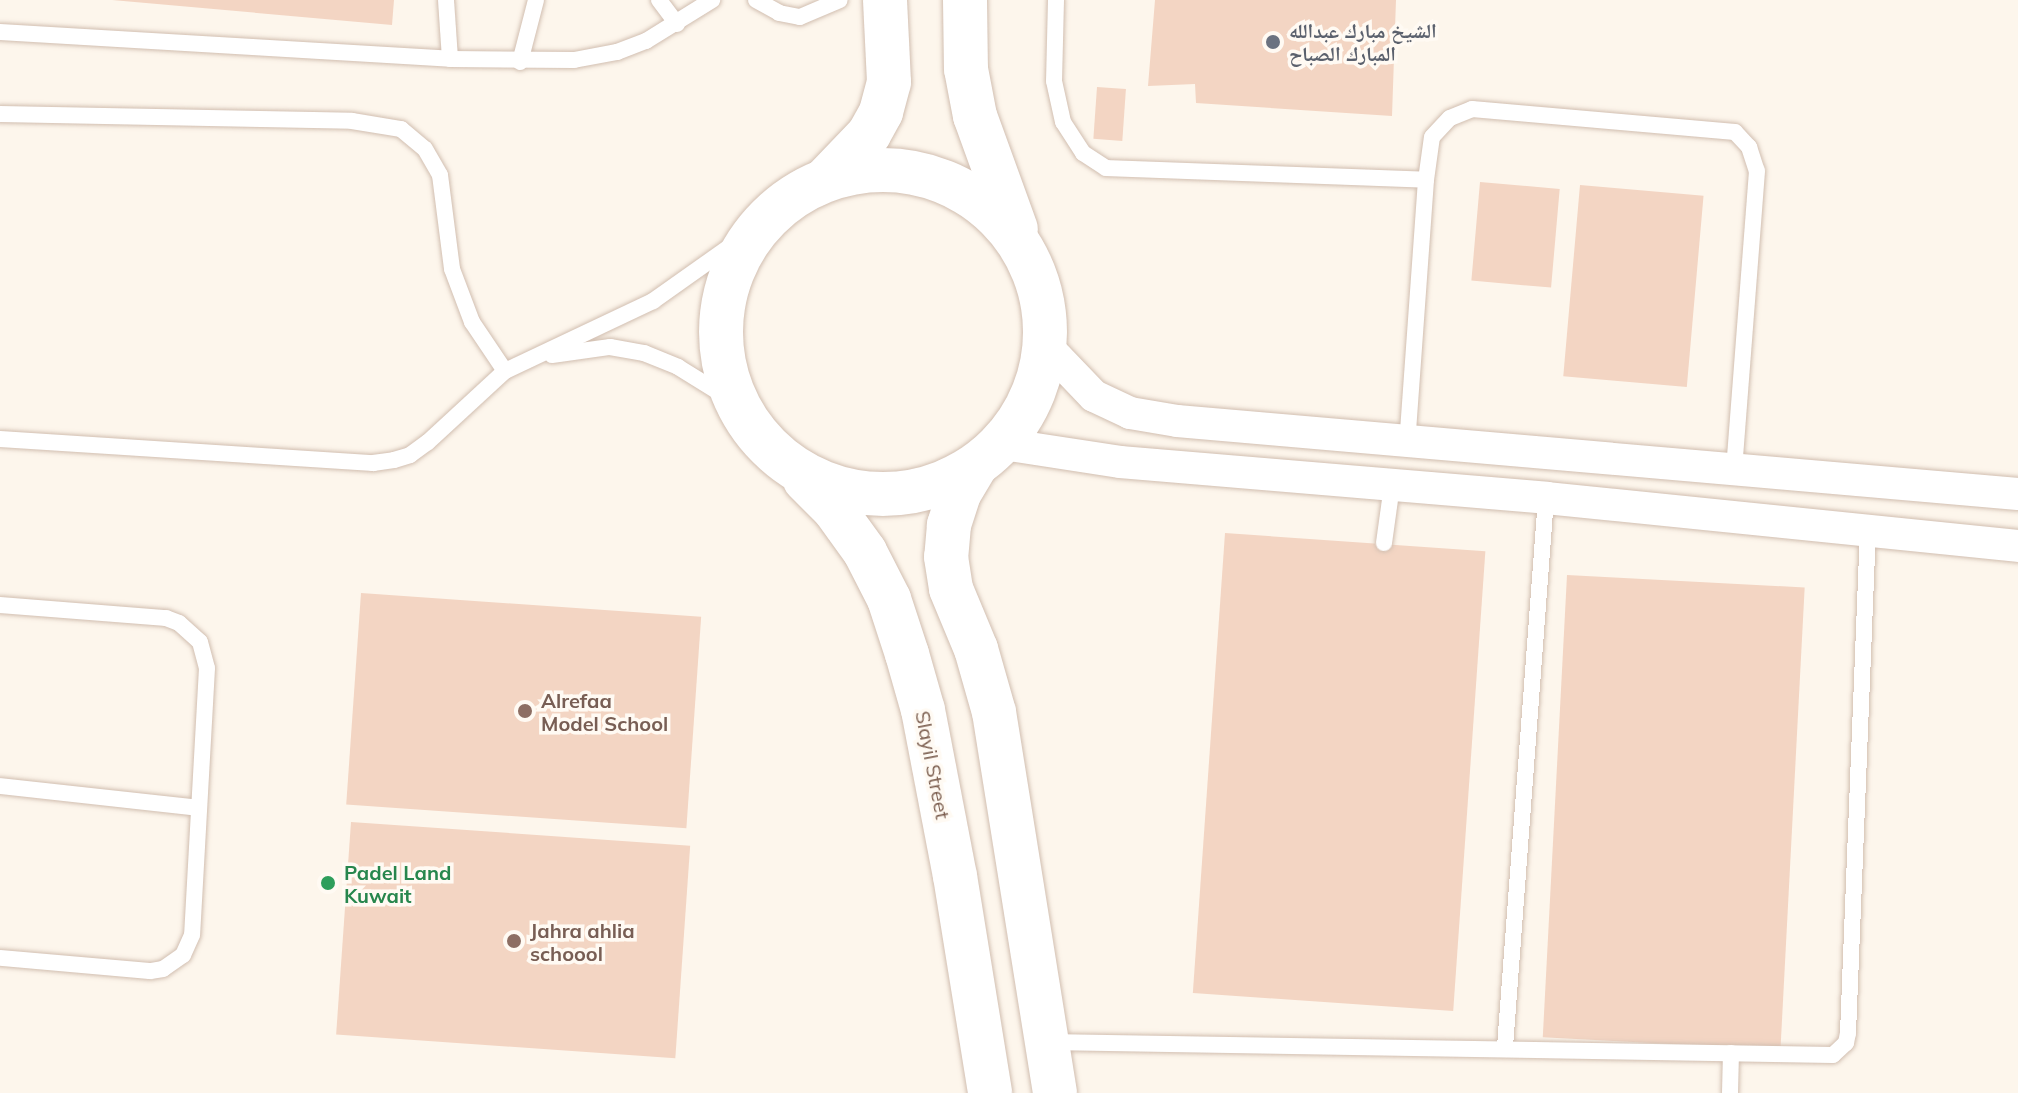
<!DOCTYPE html>
<html>
<head>
<meta charset="utf-8">
<style>
	body { margin:0 }
	#map { position:relative; width:2018px; height:1093px; overflow:hidden; background:#fdf6ec; font-family:Mulish,"Noto Naskh Arabic",sans-serif }
	div>[style] { position:absolute }
	.building>* { inset:0; background:#f3d5c3; transform-origin:0 0 }
	.roads { filter:drop-shadow(0 0 2px #d1beb0) drop-shadow(0 0 2px #d1beb0) }
	.service>* { height:16px; margin:-8px; padding:0 8px; transform-origin:8px; border-radius:8px; background:#fff }
	.minor>* { height:32px; margin:-16px; padding:0 16px; transform-origin:16px; border-radius:16px; background:#fff }
	.secondary>* { height:44px; margin:-22px; padding:0 22px; transform-origin:22px; border-radius:22px; background:#fff }
	.secondary>.ring { margin:-22px; padding:0; box-sizing:content-box; background:none; border:44px solid #fff; border-radius:50% }
	.dots>* { width:22px; height:22px; translate:-50% -50%; box-sizing:border-box; border:4px solid #fffaf3; border-radius:50% }
	span { translate:-50% -50%; white-space:nowrap; text-align:center; line-height:1.15; -webkit-text-stroke:7px #fffaf3; paint-order:stroke }
	.worship-label { font-size:20px; color:#5b616d; font-weight:700 }
	.left { translate:0 -50%; text-align:left }
	.education-label { font-size:20px; color:#785e54; font-weight:700 }
	.street-label { font-size:20px; color:#7a5c4d }
	.leisure-label { font-size:20px; color:#27864d; font-weight:700 }
</style>
</head>
<body>
<div id="map">
	<div class="building">
		<div style="clip-path:polygon(112px 0,394px 0,392px 25px)"></div>
		<div style="clip-path:polygon(1155px 0,1396px 0,1392px 116px,1196px 103px,1195px 84px,1148px 86px)"></div>
		<div style="left:1097px;top:87px;width:29px;height:52px;rotate:4deg"></div>
		<div style="left:1480px;top:182px;width:80px;height:99px;rotate:5deg"></div>
		<div style="left:1580px;top:185px;width:124px;height:192px;rotate:5deg"></div>
		<div style="left:1225px;top:533px;width:261px;height:461px;rotate:4deg"></div>
		<div style="left:1567px;top:575px;width:238px;height:463px;rotate:3deg"></div>
		<div style="left:361px;top:593px;width:341px;height:212px;rotate:4deg"></div>
		<div style="left:351px;top:822px;width:340px;height:213px;rotate:4deg"></div>
	</div>
	<div class="roads">
		<div class="service">
			<div style="left:446px;top:0;width:59px;rotate:86.1deg"></div>
			<div style="left:659px;top:0;width:30px;rotate:53deg"></div>
			<div style="left:756px;top:0;width:26px;rotate:29deg"></div>
			<div style="left:779px;top:13px;width:21px;rotate:11deg"></div>
			<div style="left:800px;top:17px;width:43px;rotate:-23deg"></div>
			<div style="left:1056px;top:0;width:81px;rotate:91.4deg"></div>
			<div style="left:1054px;top:81px;width:42px;rotate:77.6deg"></div>
			<div style="left:1063px;top:122px;width:37px;rotate:57deg"></div>
			<div style="left:1083px;top:153px;width:27px;rotate:33deg"></div>
			<div style="left:1106px;top:168px;width:320px;rotate:2.1deg"></div>
			<div style="left:1426px;top:180px;width:264px;rotate:94.1deg"></div>
			<div style="left:0;top:32px;width:451px;rotate:3.4deg"></div>
			<div style="left:450px;top:59px;width:124px;rotate:0.5deg"></div>
			<div style="left:574px;top:60px;width:44px;rotate:-10.5deg"></div>
			<div style="left:617px;top:52px;width:31px;rotate:-21deg"></div>
			<div style="left:646px;top:41px;width:78px;rotate:-31.8deg"></div>
			<div style="left:520px;top:62px;width:64px;rotate:-75.5deg"></div>
			<div style="left:0;top:114px;width:352px;rotate:1.1deg"></div>
			<div style="left:352px;top:121px;width:50px;rotate:9.3deg"></div>
			<div style="left:401px;top:129px;width:31px;rotate:40deg"></div>
			<div style="left:425px;top:149px;width:30px;rotate:60deg"></div>
			<div style="left:440px;top:175px;width:95px;rotate:82.7deg"></div>
			<div style="left:452px;top:269px;width:57px;rotate:69.3deg"></div>
			<div style="left:472px;top:322px;width:59px;rotate:56deg"></div>
			<div style="left:1426px;top:180px;width:43px;rotate:-82.1deg"></div>
			<div style="left:1432px;top:137px;width:26px;rotate:-47deg"></div>
			<div style="left:1450px;top:118px;width:24px;rotate:-22deg"></div>
			<div style="left:1472px;top:109px;width:264px;rotate:5deg"></div>
			<div style="left:1735px;top:132px;width:21px;rotate:47deg"></div>
			<div style="left:1749px;top:147px;width:25px;rotate:72deg"></div>
			<div style="left:1757px;top:171px;width:301px;rotate:94.4deg"></div>
			<div style="left:552px;top:355px;width:59px;rotate:-7.9deg"></div>
			<div style="left:610px;top:347px;width:35px;rotate:10deg"></div>
			<div style="left:644px;top:353px;width:37px;rotate:22deg"></div>
			<div style="left:678px;top:367px;width:74px;rotate:31.8deg"></div>
			<div style="left:0;top:439px;width:374px;rotate:3.7deg"></div>
			<div style="left:373px;top:463px;width:21px;rotate:-8deg"></div>
			<div style="left:394px;top:460px;width:17px;rotate:-17deg"></div>
			<div style="left:410px;top:455px;width:22px;rotate:-36deg"></div>
			<div style="left:428px;top:442px;width:105px;rotate:-42.7deg"></div>
			<div style="left:505px;top:371px;width:164px;rotate:-25.3deg"></div>
			<div style="left:653px;top:301px;width:126px;rotate:-35.3deg"></div>
			<div style="left:1384px;top:543px;width:59px;rotate:-82.1deg"></div>
			<div style="left:0;top:605px;width:167px;rotate:4.5deg"></div>
			<div style="left:166px;top:618px;width:14px;rotate:21deg"></div>
			<div style="left:179px;top:623px;width:28px;rotate:42deg"></div>
			<div style="left:200px;top:642px;width:27px;rotate:75deg"></div>
			<div style="left:207px;top:668px;width:267px;rotate:93.2deg"></div>
			<div style="left:192px;top:935px;width:22px;rotate:114deg"></div>
			<div style="left:183px;top:955px;width:24px;rotate:145deg"></div>
			<div style="left:163px;top:969px;width:13px;rotate:171deg"></div>
			<div style="left:150px;top:971px;width:151px;rotate:-175deg"></div>
			<div style="left:0;top:786px;width:200px;rotate:6.3deg"></div>
			<div style="left:1047px;top:1042px;width:786px;rotate:0.95deg"></div>
			<div style="left:1833px;top:1055px;width:18px;rotate:-43deg"></div>
			<div style="left:1846px;top:1043px;width:10px;rotate:-79deg"></div>
			<div style="left:1848px;top:1033px;width:504px;rotate:-87.73deg"></div>
			<div style="left:1505px;top:1047px;width:551px;rotate:-85.73deg"></div>
			<div style="left:1730px;top:1093px;width:40px;rotate:-88.6deg"></div>
		</div>
		<div class="minor">
			<div style="left:1046px;top:346px;width:69px;rotate:46.2deg"></div>
			<div style="left:1094px;top:396px;width:40px;rotate:25deg"></div>
			<div style="left:1130px;top:413px;width:48px;rotate:9.7deg"></div>
			<div style="left:1177px;top:421px;width:844px;rotate:4.96deg"></div>
			<div style="left:1003px;top:444px;width:118px;rotate:8.7deg"></div>
			<div style="left:1120px;top:462px;width:428px;rotate:4.8deg"></div>
			<div style="left:1546px;top:498px;width:474px;rotate:5.8deg"></div>
		</div>
		<div class="secondary">
			<div style="left:965px;top:0;width:69px;rotate:89.2deg"></div>
			<div style="left:966px;top:69px;width:48px;rotate:79.2deg"></div>
			<div style="left:975px;top:116px;width:120px;rotate:70.1deg"></div>
			<div class="ring" style="left:721px;top:170px;width:280px;height:280px"></div>
			<div style="left:827px;top:178px;width:61px;rotate:-46.3deg"></div>
			<div style="left:869px;top:134px;width:25px;rotate:-61deg"></div>
			<div style="left:881px;top:112px;width:31px;rotate:-75deg"></div>
			<div style="left:889px;top:82px;width:82px;rotate:-92.8deg"></div>
			<div style="left:975px;top:467px;width:31px;rotate:121deg"></div>
			<div style="left:959px;top:494px;width:33px;rotate:108deg"></div>
			<div style="left:949px;top:525px;width:32px;rotate:95deg"></div>
			<div style="left:946px;top:557px;width:32px;rotate:81deg"></div>
			<div style="left:951px;top:589px;width:65px;rotate:67.4deg"></div>
			<div style="left:976px;top:649px;width:66px;rotate:74.1deg"></div>
			<div style="left:994px;top:712px;width:386px;rotate:80.9deg"></div>
			<div style="left:805px;top:480px;width:41px;rotate:45deg"></div>
			<div style="left:834px;top:509px;width:53px;rotate:54.2deg"></div>
			<div style="left:865px;top:552px;width:53px;rotate:62.9deg"></div>
			<div style="left:889px;top:599px;width:58px;rotate:71.9deg"></div>
			<div style="left:907px;top:654px;width:58px;rotate:74.1deg"></div>
			<div style="left:923px;top:710px;width:169px;rotate:79.1deg"></div>
			<div style="left:955px;top:876px;width:220px;rotate:80.8deg"></div>
		</div>
	</div>
	<div class="dots">
		<div style="left:1273px;top:42px;background:#6b7280"></div>
		<div style="left:525px;top:711px;background:#8d6e63"></div>
		<div style="left:328px;top:883px;background:#2e9e5b"></div>
		<div style="left:514px;top:941px;background:#8d6e63"></div>
	</div>
	<div class="worship-label">
		<span class="left" style="left:1289px;top:42px">الشيخ مبارك عبدالله<br>المبارك الصباح</span>
	</div>
	<div class="education-label">
		<span class="left" style="left:541px;top:712px">Alrefaa<br>Model School</span>
		<span class="left" style="left:530px;top:942px">Jahra ahlia<br>schoool</span>
	</div>
	<div class="street-label">
		<span style="left:933px;top:765px;rotate:79deg">Slayil Street</span>
	</div>
	<div class="leisure-label">
		<span class="left" style="left:344px;top:884px">Padel Land<br>Kuwait</span>
	</div>
</div>
</body>
</html>
